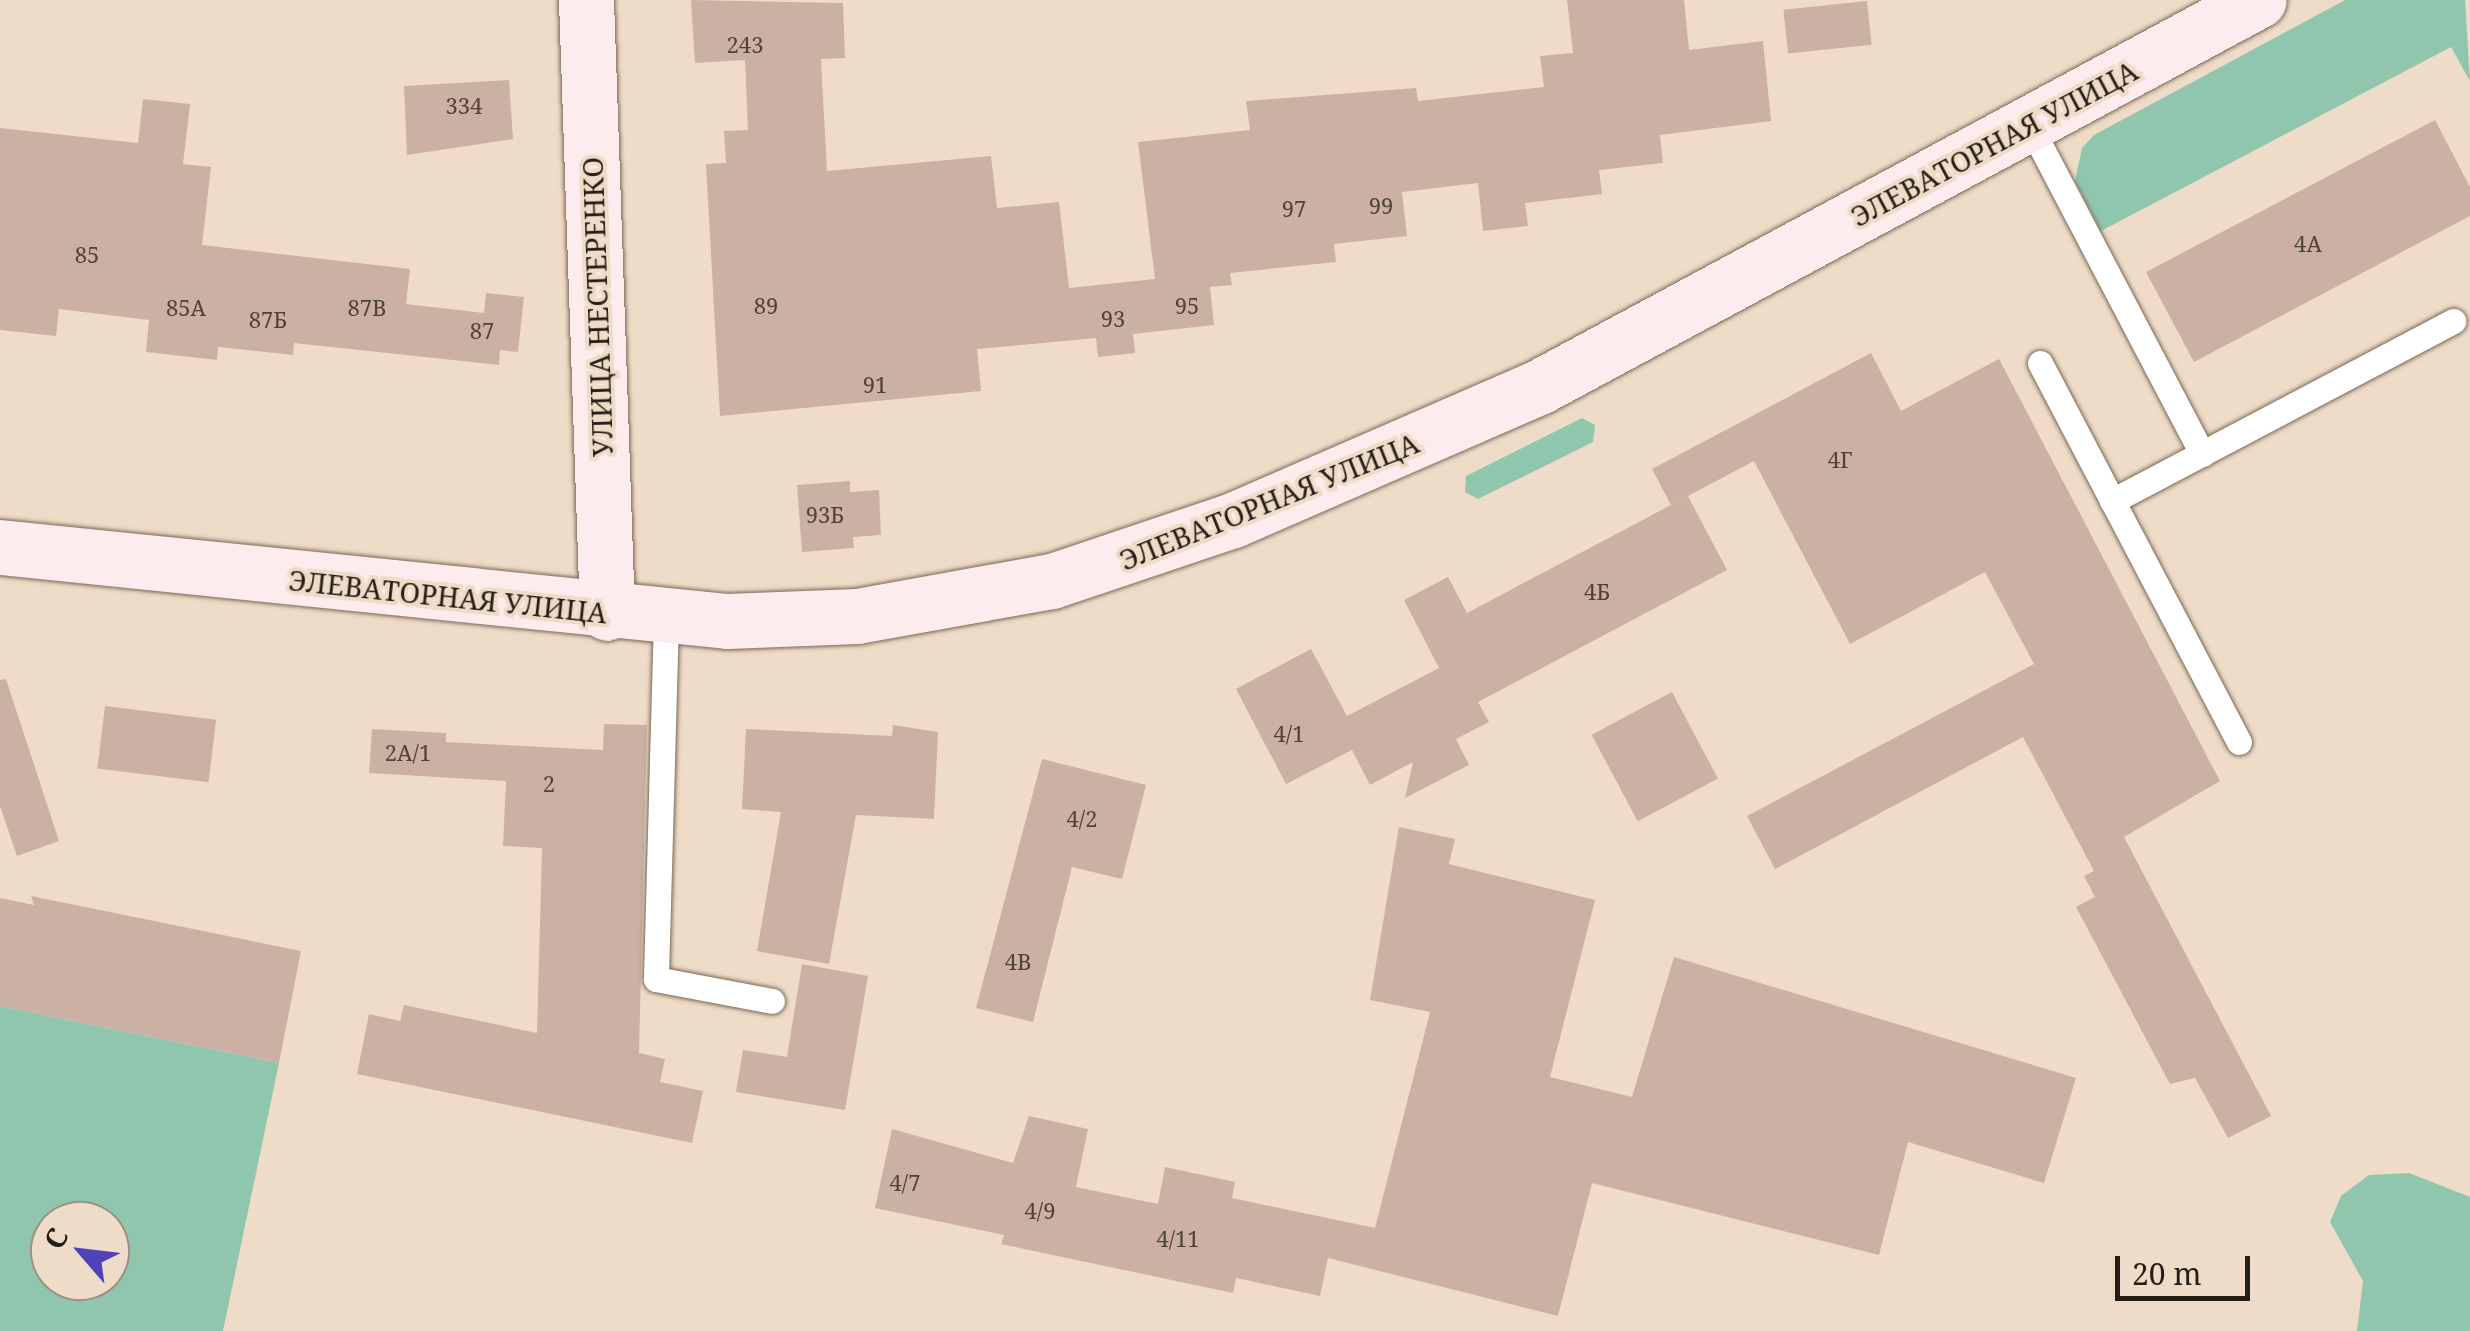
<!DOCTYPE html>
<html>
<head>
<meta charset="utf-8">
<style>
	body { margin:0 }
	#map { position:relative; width:2470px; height:1331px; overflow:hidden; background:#efdcc8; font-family:"Noto Serif",serif }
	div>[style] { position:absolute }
	.green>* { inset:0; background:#90c6ae }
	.building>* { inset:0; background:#cab1a3; transform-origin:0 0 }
	.roads { filter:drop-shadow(0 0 2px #7a6957) drop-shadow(0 0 2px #7a6957) }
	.lane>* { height:25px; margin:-12.5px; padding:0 12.5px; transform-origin:12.5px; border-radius:12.5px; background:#fff }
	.secondary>* { height:55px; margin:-27.5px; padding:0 27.5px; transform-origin:27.5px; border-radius:27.5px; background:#fdecee }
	span { translate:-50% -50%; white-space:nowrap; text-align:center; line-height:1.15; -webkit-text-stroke:8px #efdcc8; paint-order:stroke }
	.number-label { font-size:22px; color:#4e4339 }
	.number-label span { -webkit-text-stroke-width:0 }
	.street-label { font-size:28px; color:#251e16 }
	.north { position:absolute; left:30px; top:1201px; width:100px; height:100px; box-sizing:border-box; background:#efdcc8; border:2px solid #9e9081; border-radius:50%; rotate:298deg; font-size:28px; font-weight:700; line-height:40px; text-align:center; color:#251e16 }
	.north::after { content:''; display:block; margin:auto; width:35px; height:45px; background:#5042b9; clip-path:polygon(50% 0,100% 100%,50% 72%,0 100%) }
	.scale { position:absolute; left:2115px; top:1256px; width:135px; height:45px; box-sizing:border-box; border:5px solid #251e16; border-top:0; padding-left:12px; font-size:30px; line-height:35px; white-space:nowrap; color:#251e16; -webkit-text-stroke:8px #efdcc8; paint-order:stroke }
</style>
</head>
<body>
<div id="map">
	<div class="green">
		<div style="clip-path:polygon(2345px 0,2465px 0,2470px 81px,2451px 47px,2101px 231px,2075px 181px,2082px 148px,2094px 135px)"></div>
		<div style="clip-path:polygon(1582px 418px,1595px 425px,1593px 442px,1478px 499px,1465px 492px,1466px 476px)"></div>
		<div style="clip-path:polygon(evenodd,0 1006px,279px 1063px,223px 1331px,0 1331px,0 1006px,50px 1221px,110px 1221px,110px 1281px,50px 1281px,50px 1221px)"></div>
		<div style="clip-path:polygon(2409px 1173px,2470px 1197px,2470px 1331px,2357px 1331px,2363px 1281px,2330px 1222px,2341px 1196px,2369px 1175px)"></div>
	</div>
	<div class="building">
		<div style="clip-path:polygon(691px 0,843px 3px,845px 58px,821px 59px,827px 171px,991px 156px,997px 208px,1059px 202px,1069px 288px,1155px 279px,1138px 142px,1250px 130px,1246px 101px,1416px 88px,1418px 101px,1544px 87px,1540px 56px,1573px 53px,1567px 0,1684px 0,1689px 50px,1763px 41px,1771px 121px,1660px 135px,1663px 163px,1599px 170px,1602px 194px,1525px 203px,1528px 226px,1483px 231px,1478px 183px,1402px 192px,1407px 236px,1334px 244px,1336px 262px,1230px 273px,1232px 285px,1210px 287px,1214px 325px,1133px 334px,1135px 353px,1098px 357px,1096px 338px,977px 349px,981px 391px,720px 416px,706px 164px,726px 163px,724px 131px,748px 130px,745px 60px,695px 63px)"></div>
		<div style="left:1867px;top:1px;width:44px;height:84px;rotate:84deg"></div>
		<div style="clip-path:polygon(509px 80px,513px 139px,407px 155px,404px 86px)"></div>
		<div style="clip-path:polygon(143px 99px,190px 104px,183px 164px,211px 167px,202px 245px,410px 269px,406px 304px,484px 313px,486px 293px,524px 297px,518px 352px,500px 350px,499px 365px,294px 343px,293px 355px,218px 347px,217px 360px,146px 352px,149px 320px,59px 309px,56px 336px,0 330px,0 128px,138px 143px)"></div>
		<div style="clip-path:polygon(2435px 120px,2470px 187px,2470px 216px,2194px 362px,2146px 272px)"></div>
		<div style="clip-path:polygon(1871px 353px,1901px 411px,1999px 359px,2220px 781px,2124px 837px,2271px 1116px,2228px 1138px,2195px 1078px,2170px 1084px,2076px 907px,2095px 897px,2084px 876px,2094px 871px,2023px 737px,1775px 869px,1747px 816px,2034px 664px,1985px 572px,1850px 644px,1754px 461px,1671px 505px,1652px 469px)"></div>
		<div style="clip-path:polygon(850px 481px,850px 492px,879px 490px,881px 535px,853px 537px,854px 548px,802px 552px,797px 485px)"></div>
		<div style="clip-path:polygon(1688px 496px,1727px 570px,1478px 702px,1489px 722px,1456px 739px,1469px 765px,1405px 798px,1413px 762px,1370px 785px,1352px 750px,1286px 784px,1236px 689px,1311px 649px,1347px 716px,1439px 668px,1404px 600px,1448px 577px,1467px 613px)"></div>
		<div style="clip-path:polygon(6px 679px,59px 841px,17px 856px,0 806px,0 680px)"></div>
		<div style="left:1672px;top:692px;width:98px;height:91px;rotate:62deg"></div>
		<div style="left:105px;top:706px;width:112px;height:63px;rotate:7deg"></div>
		<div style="clip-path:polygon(604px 724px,647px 725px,639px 1053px,665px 1059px,660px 1082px,703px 1091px,692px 1143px,357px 1074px,369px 1014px,400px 1021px,404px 1005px,537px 1033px,542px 848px,503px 846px,506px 781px,369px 773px,372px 729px,446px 733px,446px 742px,603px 750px)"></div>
		<div style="clip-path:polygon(893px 725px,938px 732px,934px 819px,856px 815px,829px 964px,757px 951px,781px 812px,742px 809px,746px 729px,892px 736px)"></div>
		<div style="clip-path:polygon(1042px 759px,1146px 785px,1122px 879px,1072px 867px,1033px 1022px,976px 1008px)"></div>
		<div style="clip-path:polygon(1399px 827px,1455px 839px,1449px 864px,1595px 900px,1550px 1077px,1632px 1097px,1674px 957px,2076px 1078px,2044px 1183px,1908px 1142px,1879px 1255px,1592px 1183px,1558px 1316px,1328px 1258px,1320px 1296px,1236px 1278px,1233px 1293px,1001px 1244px,1004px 1235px,875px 1208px,892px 1129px,1013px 1163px,1029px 1116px,1088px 1129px,1076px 1187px,1158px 1204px,1165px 1167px,1235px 1182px,1232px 1198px,1375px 1228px,1430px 1012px,1370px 1000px)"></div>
		<div style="clip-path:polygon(31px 896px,301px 951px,279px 1063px,0 1006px,0 898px,34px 905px)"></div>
		<div style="clip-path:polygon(802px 964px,868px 976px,845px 1110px,736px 1092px,743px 1050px,787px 1057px)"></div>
	</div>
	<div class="roads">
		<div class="lane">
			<div style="left:2029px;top:124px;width:373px;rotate:62.3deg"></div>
			<div style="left:2040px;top:363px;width:428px;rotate:62.3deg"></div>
			<div style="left:2112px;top:501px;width:386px;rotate:-27.8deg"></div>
			<div style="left:666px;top:618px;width:361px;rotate:91.6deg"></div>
			<div style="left:656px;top:979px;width:118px;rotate:10.7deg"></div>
		</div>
		<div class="secondary">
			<div style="left:586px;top:0;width:613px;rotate:88.04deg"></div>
			<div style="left:0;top:547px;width:731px;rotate:5.81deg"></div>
			<div style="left:727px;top:621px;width:130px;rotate:-2.2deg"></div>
			<div style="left:857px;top:616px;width:198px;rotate:-10.2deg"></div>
			<div style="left:1052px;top:581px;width:191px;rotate:-18.6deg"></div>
			<div style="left:1233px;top:520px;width:334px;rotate:-23.5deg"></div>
			<div style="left:1539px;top:387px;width:817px;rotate:-28.26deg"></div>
		</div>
	</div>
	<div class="number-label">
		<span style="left:745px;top:45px">243</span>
		<span style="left:464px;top:106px">334</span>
		<span style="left:1381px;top:206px">99</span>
		<span style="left:1294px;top:209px">97</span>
		<span style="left:2308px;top:244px">4А</span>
		<span style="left:87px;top:255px">85</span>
		<span style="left:766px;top:306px">89</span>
		<span style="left:1187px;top:306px">95</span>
		<span style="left:186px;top:308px">85А</span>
		<span style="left:367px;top:308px">87В</span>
		<span style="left:1113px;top:319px">93</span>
		<span style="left:268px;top:320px">87Б</span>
		<span style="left:482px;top:331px">87</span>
		<span style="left:875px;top:385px">91</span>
		<span style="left:1840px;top:460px">4Г</span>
		<span style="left:825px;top:515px">93Б</span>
		<span style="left:1597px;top:592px">4Б</span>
		<span style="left:1289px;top:734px">4/1</span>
		<span style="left:408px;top:753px">2А/1</span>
		<span style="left:549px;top:784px">2</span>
		<span style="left:1082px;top:819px">4/2</span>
		<span style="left:1018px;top:962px">4В</span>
		<span style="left:905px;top:1183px">4/7</span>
		<span style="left:1040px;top:1211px">4/9</span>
		<span style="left:1178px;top:1239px">4/11</span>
	</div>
	<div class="street-label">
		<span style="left:1994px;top:143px;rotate:-28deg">ЭЛЕВАТОРНАЯ УЛИЦА</span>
		<span style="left:597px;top:307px;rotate:-92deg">УЛИЦА НЕСТЕРЕНКО</span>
		<span style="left:1269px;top:501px;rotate:-22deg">ЭЛЕВАТОРНАЯ УЛИЦА</span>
		<span style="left:448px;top:596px;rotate:6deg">ЭЛЕВАТОРНАЯ УЛИЦА</span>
	</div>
	<div class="north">С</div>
	<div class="scale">20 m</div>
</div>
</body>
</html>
